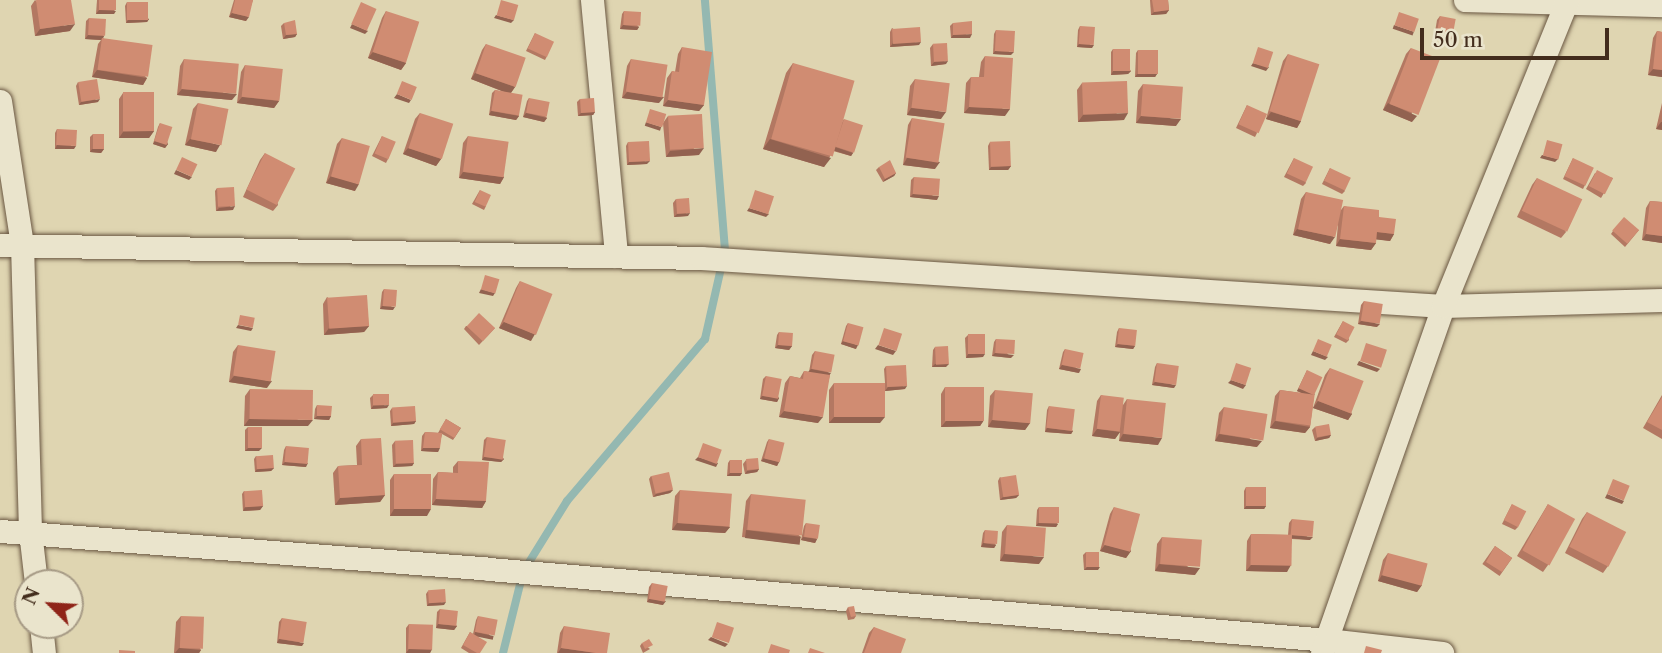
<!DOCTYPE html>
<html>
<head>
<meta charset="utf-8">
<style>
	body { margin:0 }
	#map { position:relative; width:1662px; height:653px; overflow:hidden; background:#dfd5b1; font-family:"Libre Caslon Text",serif }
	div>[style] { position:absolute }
	.stream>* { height:8px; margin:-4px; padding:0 4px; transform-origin:4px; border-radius:4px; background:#94b8b1 }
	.roads { filter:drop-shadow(0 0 2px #6a5742) drop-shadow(0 0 2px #6a5742) }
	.street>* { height:23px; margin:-11.5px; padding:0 11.5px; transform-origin:11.5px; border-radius:11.5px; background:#eae4cc }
	.wall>* { inset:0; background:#b37862; transform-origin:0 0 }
	.shaded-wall>* { inset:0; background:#926250; transform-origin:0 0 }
	.building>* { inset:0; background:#d08c72; transform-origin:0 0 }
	span { translate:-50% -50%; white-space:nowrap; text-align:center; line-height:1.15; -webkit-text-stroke:5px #eae4cc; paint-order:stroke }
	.north { position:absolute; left:14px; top:569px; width:70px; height:70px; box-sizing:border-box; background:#eae4cc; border:2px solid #a79b86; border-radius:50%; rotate:294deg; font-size:19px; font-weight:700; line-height:28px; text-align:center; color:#432d1d }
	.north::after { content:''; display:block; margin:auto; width:24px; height:32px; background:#8f2418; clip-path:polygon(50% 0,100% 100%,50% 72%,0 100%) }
	.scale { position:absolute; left:1420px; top:28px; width:189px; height:32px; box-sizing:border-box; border:4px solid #432d1d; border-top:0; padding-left:9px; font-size:21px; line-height:24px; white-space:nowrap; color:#432d1d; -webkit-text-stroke:5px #eae4cc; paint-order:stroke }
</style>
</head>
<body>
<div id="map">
	<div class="stream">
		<div style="left:503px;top:653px;width:83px;rotate:-76.1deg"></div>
		<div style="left:523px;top:572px;width:84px;rotate:-58.2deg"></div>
		<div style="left:567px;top:501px;width:213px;rotate:-49.6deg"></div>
		<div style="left:705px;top:339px;width:91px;rotate:-77.3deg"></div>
		<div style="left:725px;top:250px;width:251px;rotate:-94.6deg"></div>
	</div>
	<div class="roads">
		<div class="street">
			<div style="left:592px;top:0;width:257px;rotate:84.6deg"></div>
			<div style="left:1465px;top:0;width:197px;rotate:1.5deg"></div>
			<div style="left:0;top:101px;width:145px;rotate:81.3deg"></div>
			<div style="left:22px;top:244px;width:287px;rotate:88.4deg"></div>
			<div style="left:30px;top:531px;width:52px;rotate:83.4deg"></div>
			<div style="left:0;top:245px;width:701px;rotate:1.06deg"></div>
			<div style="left:701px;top:258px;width:744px;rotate:3.7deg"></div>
			<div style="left:1443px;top:306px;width:219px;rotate:-1.6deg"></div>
			<div style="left:0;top:531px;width:490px;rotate:4.4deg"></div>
			<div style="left:489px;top:569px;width:841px;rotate:4.84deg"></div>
			<div style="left:1327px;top:640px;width:116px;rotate:6.4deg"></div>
			<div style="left:41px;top:625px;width:28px;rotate:84deg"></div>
			<div style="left:1322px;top:652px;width:367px;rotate:-70.7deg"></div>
			<div style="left:1443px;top:306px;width:330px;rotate:-67.9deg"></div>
		</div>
	</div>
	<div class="wall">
		<div style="clip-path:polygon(35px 0,70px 31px,35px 36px,31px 6px)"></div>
		<div style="clip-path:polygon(97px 0,116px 0,114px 14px,96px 14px)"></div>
		<div style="clip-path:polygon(234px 0,253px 0,246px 21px,229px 17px)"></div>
		<div style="clip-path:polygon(1150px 0,1168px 0,1169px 10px,1166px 14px,1151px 15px)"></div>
		<div style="clip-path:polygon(127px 2px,149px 19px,147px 22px,126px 23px,125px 6px)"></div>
		<div style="clip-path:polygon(386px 11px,406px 63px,401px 70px,368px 58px,382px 18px)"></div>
		<div style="clip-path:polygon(624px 11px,639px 27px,637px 30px,620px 29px,622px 14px)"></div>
		<div style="clip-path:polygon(1440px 16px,1453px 37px,1450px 41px,1434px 38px,1437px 20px)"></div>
		<div style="clip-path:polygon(89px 18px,104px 36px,103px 38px,147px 78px,143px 85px,92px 77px,98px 44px,101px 40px,85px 39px,86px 21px)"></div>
		<div style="clip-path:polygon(284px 23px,297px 34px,295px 37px,283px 39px,281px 26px)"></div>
		<div style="clip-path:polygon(953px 23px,970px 38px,951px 38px,950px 26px)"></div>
		<div style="clip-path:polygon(1080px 26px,1092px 48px,1077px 47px,1078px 30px)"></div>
		<div style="clip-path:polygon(892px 28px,919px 45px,890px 47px,890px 32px)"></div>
		<div style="clip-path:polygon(996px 30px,1011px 55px,993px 54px,994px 34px)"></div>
		<div style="clip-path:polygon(1657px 31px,1662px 32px,1662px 77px,1648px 75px,1653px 38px)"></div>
		<div style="clip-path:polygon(535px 33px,547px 56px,545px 60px,526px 51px)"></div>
		<div style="clip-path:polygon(486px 44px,515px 87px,511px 93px,519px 116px,516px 120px,489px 115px,492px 93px,495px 90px,504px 92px,471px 79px,482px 50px)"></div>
		<div style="clip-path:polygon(933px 44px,946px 64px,931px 66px,930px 48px)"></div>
		<div style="clip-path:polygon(682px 47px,704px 105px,699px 111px,663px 106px,667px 78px,672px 71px,675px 72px,678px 54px)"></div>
		<div style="clip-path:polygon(1411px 48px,1412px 122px,1383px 110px,1406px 54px)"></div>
		<div style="clip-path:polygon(1113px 49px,1131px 71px,1128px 74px,1111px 75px,1111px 52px)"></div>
		<div style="clip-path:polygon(1138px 50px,1157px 74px,1155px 77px,1135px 77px,1136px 53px)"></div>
		<div style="clip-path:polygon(1288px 54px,1301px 121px,1297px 128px,1266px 119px,1283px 61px)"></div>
		<div style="clip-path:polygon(985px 56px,1005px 116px,964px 113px,966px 83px,971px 77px,979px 77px,981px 62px)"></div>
		<div style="clip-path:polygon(184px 59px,232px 100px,177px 95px,180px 66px)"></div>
		<div style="clip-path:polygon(631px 59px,659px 103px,622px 98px,627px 66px)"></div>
		<div style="clip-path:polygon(793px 63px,842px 122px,844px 119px,853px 153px,851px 156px,833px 151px,824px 167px,763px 149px,786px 73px)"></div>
		<div style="clip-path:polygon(245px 65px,279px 101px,274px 108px,237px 103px,241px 72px)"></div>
		<div style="clip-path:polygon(915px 79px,941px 119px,907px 115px,910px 86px)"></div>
		<div style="clip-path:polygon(78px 82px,98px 102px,79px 105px,76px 86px)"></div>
		<div style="clip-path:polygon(1082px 83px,1124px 120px,1078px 122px,1077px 90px)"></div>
		<div style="clip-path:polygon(1143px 84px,1176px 126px,1136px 123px,1138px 91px)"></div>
		<div style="clip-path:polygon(123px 93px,154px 131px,149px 138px,119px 138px,119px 99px)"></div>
		<div style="clip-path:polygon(529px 98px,547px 118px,544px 122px,523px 117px,527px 101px)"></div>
		<div style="clip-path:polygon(580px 99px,595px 112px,593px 115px,578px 116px,577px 102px)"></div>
		<div style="clip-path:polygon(198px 103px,216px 152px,185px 145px,193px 109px)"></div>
		<div style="clip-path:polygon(1662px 103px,1662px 130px,1656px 129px)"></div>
		<div style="clip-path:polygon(1247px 105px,1257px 133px,1255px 137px,1236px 128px)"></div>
		<div style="clip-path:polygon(420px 113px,441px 159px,436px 166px,403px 154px,415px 119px)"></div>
		<div style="clip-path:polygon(668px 116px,699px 155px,666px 157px,663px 123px)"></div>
		<div style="clip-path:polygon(912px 118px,935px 169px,903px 165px,908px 125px)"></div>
		<div style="clip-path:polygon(160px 123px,168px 144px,165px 148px,153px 144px,158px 127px)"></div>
		<div style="clip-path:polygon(57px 129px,74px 149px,55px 149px,55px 133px)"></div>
		<div style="clip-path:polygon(93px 134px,104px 149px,101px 153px,90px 152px,90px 137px)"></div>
		<div style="clip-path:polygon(382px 136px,388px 159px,386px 163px,372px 156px)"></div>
		<div style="clip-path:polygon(468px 136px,504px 177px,500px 184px,459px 178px,463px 143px)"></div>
		<div style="clip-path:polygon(342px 138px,355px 191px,326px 183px,337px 144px)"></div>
		<div style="clip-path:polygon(628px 142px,647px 164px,627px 165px,626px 146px)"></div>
		<div style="clip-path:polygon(990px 142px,1011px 166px,1008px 170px,989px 170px,988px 146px)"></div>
		<div style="clip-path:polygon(265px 153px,278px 205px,273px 211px,243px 197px,260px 160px)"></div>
		<div style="clip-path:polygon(1294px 158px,1306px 183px,1303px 186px,1284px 177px)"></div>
		<div style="clip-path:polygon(1573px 158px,1585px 185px,1583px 189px,1563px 179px)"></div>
		<div style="clip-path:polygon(879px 167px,896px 173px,894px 176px,883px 182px,876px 170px)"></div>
		<div style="clip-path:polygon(1330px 168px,1345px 191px,1342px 194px,1322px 184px)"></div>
		<div style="clip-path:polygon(1595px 173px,1613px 178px,1601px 198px,1586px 189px)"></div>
		<div style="clip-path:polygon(914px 177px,937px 200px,910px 197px,911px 180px)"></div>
		<div style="clip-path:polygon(1537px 178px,1566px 232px,1561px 238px,1517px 217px,1532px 185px)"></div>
		<div style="clip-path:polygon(217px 188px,233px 210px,216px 211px,215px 191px)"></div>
		<div style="clip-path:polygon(480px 190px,486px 206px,484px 210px,472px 204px)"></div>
		<div style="clip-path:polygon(1306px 192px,1341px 210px,1344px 206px,1379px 217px,1394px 234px,1390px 241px,1376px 239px,1376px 243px,1371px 250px,1336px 246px,1338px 224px,1330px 244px,1293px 235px,1301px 199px)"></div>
		<div style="clip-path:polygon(676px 199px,688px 216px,674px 217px,673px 203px)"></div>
		<div style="clip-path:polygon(1650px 201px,1662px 202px,1662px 243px,1642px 240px,1646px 208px)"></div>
		<div style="clip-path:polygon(1639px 230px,1625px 247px,1611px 234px,1613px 231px)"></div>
		<div style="clip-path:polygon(520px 281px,531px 341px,499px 328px,516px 288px)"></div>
		<div style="clip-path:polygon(384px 289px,393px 310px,380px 309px,382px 292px)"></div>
		<div style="clip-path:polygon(327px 297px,369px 326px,364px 332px,324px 335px,323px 304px)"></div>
		<div style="clip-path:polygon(1364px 301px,1377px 327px,1358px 324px,1361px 305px)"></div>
		<div style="clip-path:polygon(1343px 321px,1349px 340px,1346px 343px,1334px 337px)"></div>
		<div style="clip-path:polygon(848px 323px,856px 349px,841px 344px,846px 326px)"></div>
		<div style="clip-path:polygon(466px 326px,495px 328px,479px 345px,464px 329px)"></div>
		<div style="clip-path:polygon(1119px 328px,1135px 346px,1133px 349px,1115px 347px,1117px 332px)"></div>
		<div style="clip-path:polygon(779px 332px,792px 346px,789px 350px,775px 348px,777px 335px)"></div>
		<div style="clip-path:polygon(968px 335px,983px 357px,966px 358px,965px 338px)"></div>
		<div style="clip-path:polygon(996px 339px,1011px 358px,992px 356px,994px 342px)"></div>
		<div style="clip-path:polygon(238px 345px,267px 388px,229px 382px,233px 352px)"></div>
		<div style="clip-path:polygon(935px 347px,946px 367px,932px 367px,933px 350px)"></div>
		<div style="clip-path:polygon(1065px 349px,1079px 373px,1059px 369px,1063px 352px)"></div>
		<div style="clip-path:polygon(815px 351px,830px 375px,818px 423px,779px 417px,785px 383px,790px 376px,800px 378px,804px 371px,809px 372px,812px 355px)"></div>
		<div style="clip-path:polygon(1157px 363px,1174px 388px,1152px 385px,1155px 367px)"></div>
		<div style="clip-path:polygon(886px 366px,905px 389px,885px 391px,880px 423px,829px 423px,829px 390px,834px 383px,885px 383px,884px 369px)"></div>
		<div style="clip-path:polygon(1330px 368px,1352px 414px,1348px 420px,1313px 408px,1325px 375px)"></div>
		<div style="clip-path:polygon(1307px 370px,1314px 395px,1310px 427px,1305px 433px,1270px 428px,1275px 396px,1280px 390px,1301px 393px,1297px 391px)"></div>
		<div style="clip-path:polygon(766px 376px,779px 398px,777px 402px,760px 399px,763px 379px)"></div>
		<div style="clip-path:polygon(945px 387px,984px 420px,980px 426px,941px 427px,941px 394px)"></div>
		<div style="clip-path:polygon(250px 389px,308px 426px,244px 426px,245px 396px)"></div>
		<div style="clip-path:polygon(995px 390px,1030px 423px,1025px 430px,988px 427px,990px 396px)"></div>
		<div style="clip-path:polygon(373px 395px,387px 408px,371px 409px,370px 398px)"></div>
		<div style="clip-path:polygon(1101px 395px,1123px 405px,1127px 399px,1158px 445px,1119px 441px,1120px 432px,1115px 439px,1092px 436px,1097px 401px)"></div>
		<div style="clip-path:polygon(1662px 395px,1662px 439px,1643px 428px)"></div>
		<div style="clip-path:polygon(317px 405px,331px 416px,329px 420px,314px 419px,315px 409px)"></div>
		<div style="clip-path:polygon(1049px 406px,1073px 431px,1071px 434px,1045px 432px,1047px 410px)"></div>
		<div style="clip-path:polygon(1224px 407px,1257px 447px,1215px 441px,1219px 413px)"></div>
		<div style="clip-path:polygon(392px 408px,416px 421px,414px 424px,391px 426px,390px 411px)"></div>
		<div style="clip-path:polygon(446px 419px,461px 428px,453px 440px,442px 434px,438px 452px,421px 451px,422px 436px,425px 432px,439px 433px,438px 433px)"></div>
		<div style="clip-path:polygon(248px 427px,259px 451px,245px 451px,245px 430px)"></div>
		<div style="clip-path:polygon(1315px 427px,1331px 435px,1329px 438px,1315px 441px,1312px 430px)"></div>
		<div style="clip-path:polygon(487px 437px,504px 459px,501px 462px,482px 460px,484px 440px)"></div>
		<div style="clip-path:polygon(361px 439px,385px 495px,380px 502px,335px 505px,333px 473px,338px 466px,357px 465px,356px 446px)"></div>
		<div style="clip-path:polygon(769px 439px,779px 462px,777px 466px,761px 461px,767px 442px)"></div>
		<div style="clip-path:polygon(395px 441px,414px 463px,412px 466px,393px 467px,392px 445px)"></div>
		<div style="clip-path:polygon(286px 446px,306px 467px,282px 465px,284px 450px)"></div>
		<div style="clip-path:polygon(256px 456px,274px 468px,271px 471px,255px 472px,254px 459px)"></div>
		<div style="clip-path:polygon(730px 460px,742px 473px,740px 476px,727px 476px,728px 463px)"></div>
		<div style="clip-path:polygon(746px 460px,759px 469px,757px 472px,745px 474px,743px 464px)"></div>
		<div style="clip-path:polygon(458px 461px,486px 501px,482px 508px,432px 505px,433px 479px,438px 472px,453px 473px,453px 467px)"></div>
		<div style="clip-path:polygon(394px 474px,427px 516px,390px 516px,390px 480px)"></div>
		<div style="clip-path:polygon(651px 476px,673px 490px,670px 493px,653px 497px,649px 479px)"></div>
		<div style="clip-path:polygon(1000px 477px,1019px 495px,1016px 498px,1000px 500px,998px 481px)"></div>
		<div style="clip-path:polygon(1246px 487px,1266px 506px,1264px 509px,1244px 509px,1244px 491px)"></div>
		<div style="clip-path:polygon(680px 490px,730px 527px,725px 533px,672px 530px,675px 496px)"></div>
		<div style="clip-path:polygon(244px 491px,263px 506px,260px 510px,243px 511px,242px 494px)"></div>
		<div style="clip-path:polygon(751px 494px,801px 537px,796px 544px,742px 537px,746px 501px)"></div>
		<div style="clip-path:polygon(1512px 504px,1518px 527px,1515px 530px,1502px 524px)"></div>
		<div style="clip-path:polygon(1548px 504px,1548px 565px,1543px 572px,1517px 556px)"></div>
		<div style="clip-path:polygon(1039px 507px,1058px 524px,1056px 527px,1036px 526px,1037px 510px)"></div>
		<div style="clip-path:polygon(1114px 507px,1131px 551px,1126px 558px,1100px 551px,1110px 514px)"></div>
		<div style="clip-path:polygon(1587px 512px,1608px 566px,1603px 573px,1565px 553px,1582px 519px)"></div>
		<div style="clip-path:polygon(1292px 519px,1310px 540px,1292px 539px,1287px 572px,1246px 571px,1247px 541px,1251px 534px,1288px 535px,1289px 523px)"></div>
		<div style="clip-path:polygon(806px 523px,817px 539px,815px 543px,801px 540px,804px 526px)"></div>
		<div style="clip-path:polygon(1007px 525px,1039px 564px,1000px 561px,1002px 532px)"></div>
		<div style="clip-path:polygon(985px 530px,996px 545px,994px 548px,981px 547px,983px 533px)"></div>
		<div style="clip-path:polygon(1162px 537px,1195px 575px,1155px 571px,1157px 544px)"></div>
		<div style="left:1495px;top:546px;width:21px;height:22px;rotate:35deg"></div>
		<div style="clip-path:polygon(1086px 552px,1098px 570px,1084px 570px,1083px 555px)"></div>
		<div style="clip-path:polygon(1388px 553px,1422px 585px,1417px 592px,1378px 581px,1383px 560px)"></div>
		<div style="clip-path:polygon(652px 583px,663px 605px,647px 602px,649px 587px)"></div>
		<div style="clip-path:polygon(428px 591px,444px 605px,427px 606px,426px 594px)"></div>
		<div style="clip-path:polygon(848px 607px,856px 616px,854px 619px,848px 620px,846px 611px)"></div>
		<div style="clip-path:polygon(440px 609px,457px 626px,454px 630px,436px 628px,437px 612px)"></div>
		<div style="clip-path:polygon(181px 616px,201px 650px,199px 653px,174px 653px,176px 622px)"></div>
		<div style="clip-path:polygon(478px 616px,492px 639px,478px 636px,480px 653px,469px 653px,461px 648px,470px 632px,473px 634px,476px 620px)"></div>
		<div style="clip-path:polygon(282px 618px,302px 646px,277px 643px,279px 622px)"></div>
		<div style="clip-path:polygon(409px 624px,432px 649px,430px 653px,406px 653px,406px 628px)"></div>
		<div style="clip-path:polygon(564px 626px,607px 653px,557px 653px,560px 633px)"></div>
		<div style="clip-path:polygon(874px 627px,901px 653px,862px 653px,869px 633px)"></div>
		<div style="clip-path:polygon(642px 643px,650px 649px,643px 653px,640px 646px)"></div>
	</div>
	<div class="shaded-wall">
		<div style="clip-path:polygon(99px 10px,116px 11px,114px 14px,96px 14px)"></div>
		<div style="clip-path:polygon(1169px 10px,1166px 14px,1151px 15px,1154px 12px)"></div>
		<div style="clip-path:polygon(232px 13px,249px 17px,246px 21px,229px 17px)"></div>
		<div style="clip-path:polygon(496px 15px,514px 20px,511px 23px,494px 18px)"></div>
		<div style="clip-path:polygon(149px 19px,147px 22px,126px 23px,128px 20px)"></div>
		<div style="clip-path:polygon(75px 24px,70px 31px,35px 36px,40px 29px)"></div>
		<div style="clip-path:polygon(352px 24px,368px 31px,365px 34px,350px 28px)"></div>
		<div style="clip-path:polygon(623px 25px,639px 27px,637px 30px,620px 29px)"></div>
		<div style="left:1394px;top:25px;width:21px;height:4px;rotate:19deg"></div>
		<div style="clip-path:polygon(297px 34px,295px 37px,283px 39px,286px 35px)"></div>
		<div style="clip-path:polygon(972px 34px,970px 38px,951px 38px,953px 35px)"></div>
		<div style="clip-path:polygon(88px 35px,104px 36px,102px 40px,102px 38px,101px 40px,85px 39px)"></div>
		<div style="clip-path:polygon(1437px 35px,1453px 37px,1450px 41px,1434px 38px)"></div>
		<div style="clip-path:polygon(921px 42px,919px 45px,890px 47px,893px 43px)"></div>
		<div style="clip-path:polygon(1079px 44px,1094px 45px,1092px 48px,1077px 47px)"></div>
		<div style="clip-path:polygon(995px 51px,1014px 52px,1011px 55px,993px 54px)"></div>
		<div style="clip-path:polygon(373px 52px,406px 63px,401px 70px,368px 58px)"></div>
		<div style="clip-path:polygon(948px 61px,946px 64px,931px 66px,934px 62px)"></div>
		<div style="clip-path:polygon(1253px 63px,1269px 67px,1266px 71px,1251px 66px)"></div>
		<div style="clip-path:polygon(1653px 69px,1662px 70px,1662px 77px,1648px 75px)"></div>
		<div style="clip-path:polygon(97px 70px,147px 78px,143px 85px,92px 77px)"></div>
		<div style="clip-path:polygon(1113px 71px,1131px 71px,1128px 74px,1111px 75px)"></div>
		<div style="clip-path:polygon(475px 73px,515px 87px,510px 94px,471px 79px)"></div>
		<div style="clip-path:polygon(1137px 74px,1157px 74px,1155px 77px,1135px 77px)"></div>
		<div style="clip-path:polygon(182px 89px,237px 94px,232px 100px,177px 95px)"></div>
		<div style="clip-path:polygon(627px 92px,664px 97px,659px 103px,622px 98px)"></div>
		<div style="clip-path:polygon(397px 94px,411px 100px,409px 103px,394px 98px)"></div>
		<div style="clip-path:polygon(242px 97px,279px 101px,274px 108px,237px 103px)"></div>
		<div style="clip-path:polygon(100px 99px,98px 102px,79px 105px,81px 102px)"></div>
		<div style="clip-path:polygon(668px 100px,704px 105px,699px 111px,663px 106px)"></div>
		<div style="clip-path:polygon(1388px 103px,1417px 116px,1412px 122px,1383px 110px)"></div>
		<div style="clip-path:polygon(969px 107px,1010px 109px,1005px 116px,964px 113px)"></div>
		<div style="clip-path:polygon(911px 108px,946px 112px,941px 119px,907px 115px)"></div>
		<div style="clip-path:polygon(491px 111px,519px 116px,516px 120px,489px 115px)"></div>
		<div style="clip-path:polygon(595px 112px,593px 115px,578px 116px,581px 113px)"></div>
		<div style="clip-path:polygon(1271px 112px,1301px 121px,1297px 128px,1266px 119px)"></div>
		<div style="clip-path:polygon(526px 113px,547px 118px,544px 122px,523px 117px)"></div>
		<div style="clip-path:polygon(1128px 113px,1124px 120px,1078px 122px,1083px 115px)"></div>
		<div style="clip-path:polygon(1141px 116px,1181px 119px,1176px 126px,1136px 123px)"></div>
		<div style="left:646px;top:122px;width:16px;height:4px;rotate:18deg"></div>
		<div style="clip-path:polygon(1661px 122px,1662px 122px,1662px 130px,1656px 129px)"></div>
		<div style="clip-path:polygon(154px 131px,149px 138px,119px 138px,123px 132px)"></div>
		<div style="clip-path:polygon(190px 139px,220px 145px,216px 152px,185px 145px)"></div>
		<div style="clip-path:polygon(770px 139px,831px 158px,824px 167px,763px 149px)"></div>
		<div style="clip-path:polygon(155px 141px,168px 144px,165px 148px,153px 144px)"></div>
		<div style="clip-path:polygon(57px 145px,76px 146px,74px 149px,55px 149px)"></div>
		<div style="clip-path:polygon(835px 147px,853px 153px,851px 156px,832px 150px)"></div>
		<div style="clip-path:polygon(408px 148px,441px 159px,436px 166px,403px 154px)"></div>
		<div style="clip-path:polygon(704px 148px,699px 155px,666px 157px,670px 151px)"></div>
		<div style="clip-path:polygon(92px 149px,104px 149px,101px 153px,90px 152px)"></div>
		<div style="clip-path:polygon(1542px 155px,1558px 159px,1555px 162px,1540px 158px)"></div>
		<div style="clip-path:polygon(907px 158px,940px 162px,935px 169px,903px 165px)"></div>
		<div style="clip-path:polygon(650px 161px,647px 164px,627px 165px,629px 162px)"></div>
		<div style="clip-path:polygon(1011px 166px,1008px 170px,989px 170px,991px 167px)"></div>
		<div style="clip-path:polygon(176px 170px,192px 177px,189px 180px,174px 174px)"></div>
		<div style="clip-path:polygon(463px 172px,504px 177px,500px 184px,459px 178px)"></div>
		<div style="clip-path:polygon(896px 173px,894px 176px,883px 182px,885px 179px)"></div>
		<div style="clip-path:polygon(331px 176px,359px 184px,355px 191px,326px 183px)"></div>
		<div style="clip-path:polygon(913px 194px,939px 196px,937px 200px,910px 197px)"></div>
		<div style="clip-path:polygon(235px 206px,233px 210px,216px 211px,219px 208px)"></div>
		<div style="clip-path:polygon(749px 208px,769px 214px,766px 217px,747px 211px)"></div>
		<div style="clip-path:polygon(690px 213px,688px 216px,674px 217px,677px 214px)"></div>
		<div style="clip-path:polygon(1297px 229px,1335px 237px,1330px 244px,1293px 235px)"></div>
		<div style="clip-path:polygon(1377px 232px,1394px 234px,1390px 241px,1372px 239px)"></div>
		<div style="clip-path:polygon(1646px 234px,1662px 236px,1662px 243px,1642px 240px)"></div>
		<div style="clip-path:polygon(1340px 239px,1376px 243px,1371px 250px,1336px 246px)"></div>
		<div style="clip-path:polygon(481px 289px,495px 293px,493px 296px,479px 293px)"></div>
		<div style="clip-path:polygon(382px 306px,395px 307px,393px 310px,380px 309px)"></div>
		<div style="clip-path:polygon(1361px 321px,1380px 324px,1377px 327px,1358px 324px)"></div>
		<div style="clip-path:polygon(504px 322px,535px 334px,531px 341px,499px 328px)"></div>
		<div style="clip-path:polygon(238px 325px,253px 328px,251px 331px,236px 328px)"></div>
		<div style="clip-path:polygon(369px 326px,364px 332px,324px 335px,329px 328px)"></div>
		<div style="clip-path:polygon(843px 341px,858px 345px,856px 349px,841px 344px)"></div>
		<div style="clip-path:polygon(1118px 344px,1135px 346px,1133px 349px,1115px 347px)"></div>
		<div style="clip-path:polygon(778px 345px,792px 346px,789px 350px,775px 348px)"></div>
		<div style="clip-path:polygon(878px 345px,896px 351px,893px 355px,875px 349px)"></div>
		<div style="clip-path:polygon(1313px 351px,1328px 357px,1325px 360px,1311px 355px)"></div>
		<div style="clip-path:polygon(995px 353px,1014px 355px,1011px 358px,992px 356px)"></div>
		<div style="clip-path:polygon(968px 354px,985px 354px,983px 357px,966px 358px)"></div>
		<div style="clip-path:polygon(1359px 361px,1380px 369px,1377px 372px,1357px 365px)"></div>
		<div style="clip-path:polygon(935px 364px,949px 364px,946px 367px,932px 367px)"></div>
		<div style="clip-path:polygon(1062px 365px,1081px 369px,1079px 373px,1059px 369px)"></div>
		<div style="clip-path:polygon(811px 369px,831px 373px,828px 377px,808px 372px)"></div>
		<div style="clip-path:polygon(234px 376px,272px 381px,267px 388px,229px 382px)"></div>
		<div style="clip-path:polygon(1231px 380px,1246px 385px,1243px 389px,1228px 383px)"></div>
		<div style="clip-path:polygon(1155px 382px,1176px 385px,1174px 388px,1152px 385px)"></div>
		<div style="clip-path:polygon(907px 386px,905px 389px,885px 391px,888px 387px)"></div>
		<div style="clip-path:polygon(1299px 388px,1315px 394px,1312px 397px,1297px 391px)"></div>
		<div style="clip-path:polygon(762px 396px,779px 398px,777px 402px,760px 399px)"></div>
		<div style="clip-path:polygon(1318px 401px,1352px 414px,1348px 420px,1313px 408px)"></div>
		<div style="clip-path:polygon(389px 405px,387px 408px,371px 409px,373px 406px)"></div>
		<div style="clip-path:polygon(784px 411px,823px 417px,818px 423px,779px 417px)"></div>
		<div style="clip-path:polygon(317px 416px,331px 416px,329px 420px,314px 419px)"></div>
		<div style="clip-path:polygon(834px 417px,885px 417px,880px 423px,829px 423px)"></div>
		<div style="clip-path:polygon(249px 419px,313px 420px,308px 426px,244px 426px)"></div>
		<div style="clip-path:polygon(984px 420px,980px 426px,941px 427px,946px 421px)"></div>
		<div style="clip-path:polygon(992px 420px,1030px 423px,1025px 430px,988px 427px)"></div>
		<div style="clip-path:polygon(416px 421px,414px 424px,391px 426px,393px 423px)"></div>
		<div style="clip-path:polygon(1275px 421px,1310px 427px,1305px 433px,1270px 428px)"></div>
		<div style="clip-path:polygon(1047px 428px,1073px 431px,1071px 434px,1045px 432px)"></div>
		<div style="clip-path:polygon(1097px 429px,1120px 432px,1115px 439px,1092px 436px)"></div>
		<div style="clip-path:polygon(1123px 434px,1162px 438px,1158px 445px,1119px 441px)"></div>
		<div style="clip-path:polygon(1219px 434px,1262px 441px,1257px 447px,1215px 441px)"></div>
		<div style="clip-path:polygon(1331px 435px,1329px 438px,1315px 441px,1317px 438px)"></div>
		<div style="clip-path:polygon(248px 448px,262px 448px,259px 451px,245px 451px)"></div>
		<div style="clip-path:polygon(423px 448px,440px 448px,438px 452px,421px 451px)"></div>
		<div style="clip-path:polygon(484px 457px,504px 459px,501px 462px,482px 460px)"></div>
		<div style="clip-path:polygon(698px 457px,718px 463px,716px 467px,695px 460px)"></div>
		<div style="clip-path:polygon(764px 458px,779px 462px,777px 466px,761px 461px)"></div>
		<div style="clip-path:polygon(285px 462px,308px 463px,306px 467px,282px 465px)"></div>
		<div style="clip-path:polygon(414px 463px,412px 466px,393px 467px,396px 464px)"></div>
		<div style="clip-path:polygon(274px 468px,271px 471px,255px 472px,257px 469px)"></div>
		<div style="clip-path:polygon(759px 469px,757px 472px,745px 474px,747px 471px)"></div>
		<div style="clip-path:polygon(730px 473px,742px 473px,740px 476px,727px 476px)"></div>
		<div style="clip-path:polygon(673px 490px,670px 493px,653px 497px,656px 494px)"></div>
		<div style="clip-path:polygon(1607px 494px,1624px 501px,1622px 504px,1605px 498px)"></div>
		<div style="clip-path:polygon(385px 495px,380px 502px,335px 505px,340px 498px)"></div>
		<div style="clip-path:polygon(1019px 495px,1016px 498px,1000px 500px,1003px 497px)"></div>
		<div style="clip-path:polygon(436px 499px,486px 501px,482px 508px,432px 505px)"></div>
		<div style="clip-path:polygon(263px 506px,260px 510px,243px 511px,245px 507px)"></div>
		<div style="clip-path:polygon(1246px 506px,1266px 506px,1264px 509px,1244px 509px)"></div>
		<div style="clip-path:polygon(394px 509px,431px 509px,427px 516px,390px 516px)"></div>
		<div style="clip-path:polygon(677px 523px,730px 527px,725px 533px,672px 530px)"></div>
		<div style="clip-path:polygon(1038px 523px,1058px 524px,1056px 527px,1036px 526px)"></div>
		<div style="left:746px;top:530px;width:55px;height:8px;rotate:7deg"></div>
		<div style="clip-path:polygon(1290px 535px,1313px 537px,1310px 540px,1288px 538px)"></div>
		<div style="clip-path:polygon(803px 537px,817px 539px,815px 543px,801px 540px)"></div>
		<div style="clip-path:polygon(983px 543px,996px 545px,994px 548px,981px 547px)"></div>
		<div style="clip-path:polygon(1105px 545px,1131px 551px,1126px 558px,1100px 551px)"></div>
		<div style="clip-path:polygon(1004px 554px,1044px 557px,1039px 564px,1000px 561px)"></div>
		<div style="clip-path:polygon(1159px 564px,1200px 568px,1195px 575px,1155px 571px)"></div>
		<div style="clip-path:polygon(1251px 565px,1291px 565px,1287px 572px,1246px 571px)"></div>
		<div style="clip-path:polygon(1087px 567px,1100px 567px,1098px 570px,1084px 570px)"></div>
		<div style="clip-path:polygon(1382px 575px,1422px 585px,1417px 592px,1378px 581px)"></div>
		<div style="clip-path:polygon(649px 599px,666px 601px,663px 605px,647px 602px)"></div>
		<div style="clip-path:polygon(446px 602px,444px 605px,427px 606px,429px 603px)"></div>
		<div style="clip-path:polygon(438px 624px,457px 626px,454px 630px,436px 628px)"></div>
		<div style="left:475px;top:632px;width:19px;height:4px;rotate:12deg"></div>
		<div style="clip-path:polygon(711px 637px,728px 644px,725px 647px,708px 640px)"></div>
		<div style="clip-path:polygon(279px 639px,304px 643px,302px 646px,277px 643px)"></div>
		<div style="clip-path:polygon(179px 648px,201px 650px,199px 653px,175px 653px)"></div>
		<div style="clip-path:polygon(561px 648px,596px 653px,558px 653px)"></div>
		<div style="clip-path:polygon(409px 649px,432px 649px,430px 653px,406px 653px)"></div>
	</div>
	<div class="building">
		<div style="clip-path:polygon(36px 0,71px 0,75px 24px,40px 29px)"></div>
		<div style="left:99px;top:0;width:17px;height:10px"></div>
		<div style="clip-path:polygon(235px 0,253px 0,249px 17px,232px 13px)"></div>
		<div style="left:501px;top:0;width:18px;height:16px;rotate:16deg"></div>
		<div style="clip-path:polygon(1152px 0,1168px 0,1169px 10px,1154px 12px)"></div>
		<div style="left:127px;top:2px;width:21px;height:18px"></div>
		<div style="left:361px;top:2px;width:17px;height:24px;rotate:24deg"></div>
		<div style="left:386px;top:11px;width:35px;height:43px;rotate:18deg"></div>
		<div style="left:624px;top:11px;width:17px;height:14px;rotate:3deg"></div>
		<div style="left:1399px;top:12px;width:21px;height:14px;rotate:19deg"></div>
		<div style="left:1440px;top:16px;width:16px;height:19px;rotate:11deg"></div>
		<div style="left:89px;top:18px;width:17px;height:17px;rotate:3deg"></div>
		<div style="clip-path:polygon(295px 20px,297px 34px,286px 35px,284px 23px)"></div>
		<div style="clip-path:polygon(972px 21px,972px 34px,953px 35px,953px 23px)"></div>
		<div style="left:1080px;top:26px;width:15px;height:18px;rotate:4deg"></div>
		<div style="left:920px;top:27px;width:15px;height:28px;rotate:86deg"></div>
		<div style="left:996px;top:30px;width:19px;height:21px;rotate:3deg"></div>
		<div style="clip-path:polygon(1657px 31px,1662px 32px,1662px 70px,1653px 69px)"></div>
		<div style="left:535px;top:33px;width:21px;height:17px;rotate:25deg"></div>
		<div style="left:102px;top:38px;width:51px;height:32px;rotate:8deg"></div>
		<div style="left:947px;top:43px;width:18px;height:14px;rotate:87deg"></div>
		<div style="left:486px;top:44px;width:42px;height:31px;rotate:19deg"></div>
		<div style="clip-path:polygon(682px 47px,712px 52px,704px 105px,668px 100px,672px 71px,679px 72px)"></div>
		<div style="left:1258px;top:47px;width:16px;height:17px;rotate:18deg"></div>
		<div style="left:1411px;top:48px;width:31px;height:60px;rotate:21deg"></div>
		<div style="left:1113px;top:49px;width:17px;height:22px"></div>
		<div style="left:1138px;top:50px;width:20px;height:24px"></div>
		<div style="left:1288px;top:54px;width:33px;height:60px;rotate:18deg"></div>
		<div style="clip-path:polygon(985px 56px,1013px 58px,1010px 109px,969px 107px,971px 77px,984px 77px)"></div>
		<div style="left:184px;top:59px;width:55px;height:30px;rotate:5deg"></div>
		<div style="left:631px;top:59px;width:37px;height:33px;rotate:9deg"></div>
		<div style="left:793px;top:63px;width:64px;height:79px;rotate:16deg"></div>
		<div style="left:245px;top:65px;width:38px;height:32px;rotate:6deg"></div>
		<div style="left:97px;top:79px;width:20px;height:19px;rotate:81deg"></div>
		<div style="left:915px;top:79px;width:35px;height:29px;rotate:7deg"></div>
		<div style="left:402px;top:81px;width:16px;height:14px;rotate:22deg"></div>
		<div style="left:1127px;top:81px;width:32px;height:45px;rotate:88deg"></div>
		<div style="left:1143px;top:84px;width:40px;height:32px;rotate:4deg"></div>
		<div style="left:495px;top:90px;width:28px;height:21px;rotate:10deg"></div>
		<div style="left:154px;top:92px;width:39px;height:31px;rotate:90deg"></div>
		<div style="left:529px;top:98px;width:21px;height:15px;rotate:11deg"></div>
		<div style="left:594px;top:98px;width:14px;height:14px;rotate:86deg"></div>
		<div style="left:198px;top:103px;width:31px;height:37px;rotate:11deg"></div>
		<div style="left:1247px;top:105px;width:22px;height:21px;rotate:24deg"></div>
		<div style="left:650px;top:109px;width:17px;height:14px;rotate:17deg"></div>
		<div style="left:420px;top:113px;width:35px;height:37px;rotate:18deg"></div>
		<div style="left:702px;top:114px;width:34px;height:34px;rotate:87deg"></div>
		<div style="left:912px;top:118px;width:33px;height:40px;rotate:9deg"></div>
		<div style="left:844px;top:119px;width:20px;height:29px;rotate:18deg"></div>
		<div style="left:160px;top:123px;width:13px;height:19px;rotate:18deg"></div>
		<div style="left:57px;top:129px;width:20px;height:16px;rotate:3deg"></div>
		<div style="left:93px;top:134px;width:11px;height:15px"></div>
		<div style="left:382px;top:136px;width:15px;height:19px;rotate:23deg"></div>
		<div style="left:468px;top:136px;width:41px;height:36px;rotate:8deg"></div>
		<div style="left:342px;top:138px;width:29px;height:40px;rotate:16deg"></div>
		<div style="left:1547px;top:140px;width:16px;height:16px;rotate:15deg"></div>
		<div style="left:649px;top:141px;width:20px;height:21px;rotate:87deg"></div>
		<div style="left:1010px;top:141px;width:25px;height:20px;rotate:88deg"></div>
		<div style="left:265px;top:153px;width:34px;height:41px;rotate:27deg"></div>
		<div style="left:182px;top:157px;width:17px;height:14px;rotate:25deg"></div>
		<div style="left:1294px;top:158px;width:21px;height:17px;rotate:25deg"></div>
		<div style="left:1573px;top:158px;width:23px;height:20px;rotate:25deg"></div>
		<div style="clip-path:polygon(890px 160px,896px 173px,885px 179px,879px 167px)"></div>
		<div style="left:1330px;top:168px;width:23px;height:14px;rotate:25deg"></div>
		<div style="left:1597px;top:170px;width:18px;height:18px;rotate:27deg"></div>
		<div style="left:914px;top:177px;width:26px;height:17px;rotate:4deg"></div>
		<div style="left:1537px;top:178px;width:50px;height:36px;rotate:25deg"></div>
		<div style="left:234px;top:187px;width:19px;height:17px;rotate:87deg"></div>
		<div style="left:480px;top:190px;width:12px;height:13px;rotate:24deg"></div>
		<div style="left:755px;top:190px;width:20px;height:19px;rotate:18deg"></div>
		<div style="left:1306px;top:192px;width:38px;height:38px;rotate:12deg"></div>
		<div style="left:689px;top:198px;width:15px;height:13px;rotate:86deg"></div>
		<div style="clip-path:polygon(1650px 201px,1662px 202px,1662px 236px,1646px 234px)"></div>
		<div style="clip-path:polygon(1344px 206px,1379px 210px,1379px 217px,1396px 219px,1394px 234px,1377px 232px,1376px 243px,1340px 239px)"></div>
		<div style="left:1624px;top:217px;width:20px;height:18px;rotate:41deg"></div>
		<div style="left:485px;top:275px;width:15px;height:15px;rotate:16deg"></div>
		<div style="left:520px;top:281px;width:35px;height:44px;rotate:22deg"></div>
		<div style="left:384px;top:289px;width:13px;height:17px;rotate:4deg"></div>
		<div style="left:367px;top:295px;width:31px;height:40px;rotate:86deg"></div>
		<div style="left:1364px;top:301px;width:19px;height:20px;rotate:9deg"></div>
		<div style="left:479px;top:313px;width:22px;height:18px;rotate:43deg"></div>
		<div style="left:240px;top:315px;width:15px;height:10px;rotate:11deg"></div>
		<div style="left:1343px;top:321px;width:13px;height:15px;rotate:27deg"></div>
		<div style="left:848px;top:323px;width:16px;height:19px;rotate:15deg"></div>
		<div style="left:884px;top:328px;width:19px;height:18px;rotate:18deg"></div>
		<div style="left:1119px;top:328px;width:18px;height:16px;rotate:6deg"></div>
		<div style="left:779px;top:332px;width:14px;height:13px;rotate:4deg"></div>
		<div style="left:985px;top:334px;width:20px;height:17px;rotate:90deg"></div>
		<div style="left:996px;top:339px;width:19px;height:14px;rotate:3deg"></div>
		<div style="left:1318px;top:339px;width:15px;height:13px;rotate:23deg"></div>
		<div style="left:1366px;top:343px;width:22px;height:19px;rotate:18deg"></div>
		<div style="left:238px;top:345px;width:38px;height:31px;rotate:9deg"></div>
		<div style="left:948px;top:346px;width:18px;height:13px;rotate:87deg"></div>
		<div style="left:1065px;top:349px;width:19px;height:16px;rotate:12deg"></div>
		<div style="left:815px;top:351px;width:20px;height:18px;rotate:11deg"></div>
		<div style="left:1157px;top:363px;width:22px;height:19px;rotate:8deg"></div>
		<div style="left:1236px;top:363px;width:16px;height:18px;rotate:18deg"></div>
		<div style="left:906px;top:365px;width:21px;height:20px;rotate:87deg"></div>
		<div style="left:1330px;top:368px;width:36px;height:35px;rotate:21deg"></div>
		<div style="left:1307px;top:370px;width:17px;height:20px;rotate:25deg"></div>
		<div style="clip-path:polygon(804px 371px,830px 375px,823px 417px,784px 411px,790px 376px,803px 379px)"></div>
		<div style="left:766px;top:376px;width:16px;height:20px;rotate:11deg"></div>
		<div style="left:834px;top:383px;width:51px;height:34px"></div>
		<div style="left:945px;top:387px;width:39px;height:34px"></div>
		<div style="left:250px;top:389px;width:63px;height:30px;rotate:1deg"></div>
		<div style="left:995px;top:390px;width:38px;height:30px;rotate:5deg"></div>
		<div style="left:1280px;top:390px;width:35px;height:31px;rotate:8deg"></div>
		<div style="left:389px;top:394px;width:11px;height:16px;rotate:90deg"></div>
		<div style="left:1101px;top:395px;width:23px;height:34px;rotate:7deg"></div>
		<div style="clip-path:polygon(1662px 397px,1662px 430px,1647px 422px)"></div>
		<div style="left:1127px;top:399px;width:39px;height:35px;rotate:6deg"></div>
		<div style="clip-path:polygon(317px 405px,332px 406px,331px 416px,317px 416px)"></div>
		<div style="left:415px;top:406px;width:15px;height:23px;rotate:86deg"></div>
		<div style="left:1049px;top:406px;width:26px;height:22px;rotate:7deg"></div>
		<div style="left:1224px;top:407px;width:44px;height:27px;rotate:9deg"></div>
		<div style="left:446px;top:419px;width:17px;height:12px;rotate:31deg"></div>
		<div style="left:1329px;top:424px;width:11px;height:14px;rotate:80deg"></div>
		<div style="left:248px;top:427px;width:14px;height:21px"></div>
		<div style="clip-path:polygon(425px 432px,442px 433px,440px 448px,423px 448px)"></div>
		<div style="left:487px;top:437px;width:19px;height:20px;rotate:9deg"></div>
		<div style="clip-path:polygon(381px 438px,385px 495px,340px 498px,338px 466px,362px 465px,361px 439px)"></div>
		<div style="left:769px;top:439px;width:16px;height:20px;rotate:14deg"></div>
		<div style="left:413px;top:440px;width:23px;height:18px;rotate:88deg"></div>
		<div style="left:703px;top:443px;width:20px;height:15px;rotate:20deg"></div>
		<div style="left:286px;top:446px;width:23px;height:16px;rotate:5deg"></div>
		<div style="left:273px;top:455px;width:13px;height:17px;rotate:86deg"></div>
		<div style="left:758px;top:458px;width:11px;height:12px;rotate:85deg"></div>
		<div style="left:730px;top:460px;width:12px;height:13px"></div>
		<div style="clip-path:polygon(458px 461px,489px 462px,486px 501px,436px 499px,438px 472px,458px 473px)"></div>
		<div style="left:669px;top:472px;width:18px;height:18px;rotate:77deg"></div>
		<div style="left:394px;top:474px;width:37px;height:35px"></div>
		<div style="left:1016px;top:475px;width:20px;height:16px;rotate:81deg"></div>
		<div style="left:1613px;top:479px;width:18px;height:16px;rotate:22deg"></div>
		<div style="left:1246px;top:487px;width:20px;height:19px"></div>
		<div style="left:262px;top:490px;width:16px;height:18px;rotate:86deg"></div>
		<div style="left:680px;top:490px;width:52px;height:33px;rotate:4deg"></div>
		<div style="left:751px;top:494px;width:55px;height:36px;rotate:6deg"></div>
		<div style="left:1512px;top:504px;width:16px;height:18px;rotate:27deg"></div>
		<div style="left:1548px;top:504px;width:31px;height:53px;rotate:29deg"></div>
		<div style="left:1039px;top:507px;width:20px;height:16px"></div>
		<div style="left:1114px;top:507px;width:27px;height:39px;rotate:15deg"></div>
		<div style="left:1587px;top:512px;width:44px;height:39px;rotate:27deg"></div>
		<div style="left:1292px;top:519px;width:22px;height:16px;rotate:5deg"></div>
		<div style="left:806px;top:523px;width:14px;height:14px;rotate:8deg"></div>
		<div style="left:1007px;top:525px;width:39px;height:29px;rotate:4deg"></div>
		<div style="left:985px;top:530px;width:13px;height:13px;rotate:4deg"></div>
		<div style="left:1251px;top:534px;width:41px;height:31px;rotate:1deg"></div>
		<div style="left:1162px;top:537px;width:40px;height:27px;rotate:4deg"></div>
		<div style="clip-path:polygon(1495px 546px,1512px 558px,1502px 572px,1486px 562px)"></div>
		<div style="left:1086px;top:552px;width:13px;height:15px"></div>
		<div style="left:1388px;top:553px;width:41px;height:23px;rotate:15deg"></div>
		<div style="left:652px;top:583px;width:16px;height:16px;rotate:11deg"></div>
		<div style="left:445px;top:589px;width:13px;height:17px;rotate:86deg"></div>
		<div style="clip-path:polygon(854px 606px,856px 616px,851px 617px,848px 607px)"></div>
		<div style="left:440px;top:609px;width:18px;height:15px;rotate:6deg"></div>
		<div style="left:181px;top:616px;width:23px;height:32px;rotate:2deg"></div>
		<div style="left:478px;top:616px;width:20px;height:16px;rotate:11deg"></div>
		<div style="left:282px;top:618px;width:25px;height:21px;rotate:9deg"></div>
		<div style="left:717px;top:622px;width:18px;height:16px;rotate:19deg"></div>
		<div style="left:409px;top:624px;width:24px;height:25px;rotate:2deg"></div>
		<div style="clip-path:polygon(564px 626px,610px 633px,607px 653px,596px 653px,561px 648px)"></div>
		<div style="clip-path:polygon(874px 627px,906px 639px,901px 653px,864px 653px)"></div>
		<div style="clip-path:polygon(470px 632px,487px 642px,480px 653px,477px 653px,463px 645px)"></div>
		<div style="clip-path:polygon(649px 639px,653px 645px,645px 649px,642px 643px)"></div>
		<div style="clip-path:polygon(771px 644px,790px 650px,789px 653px,768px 653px)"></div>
		<div style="clip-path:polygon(1366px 646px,1382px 650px,1381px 653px,1364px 653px)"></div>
		<div style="clip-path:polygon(810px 648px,825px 653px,808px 653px)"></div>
		<div style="clip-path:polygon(119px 650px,135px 651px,135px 653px,119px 653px)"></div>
	</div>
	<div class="north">N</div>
	<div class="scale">50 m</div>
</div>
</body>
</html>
